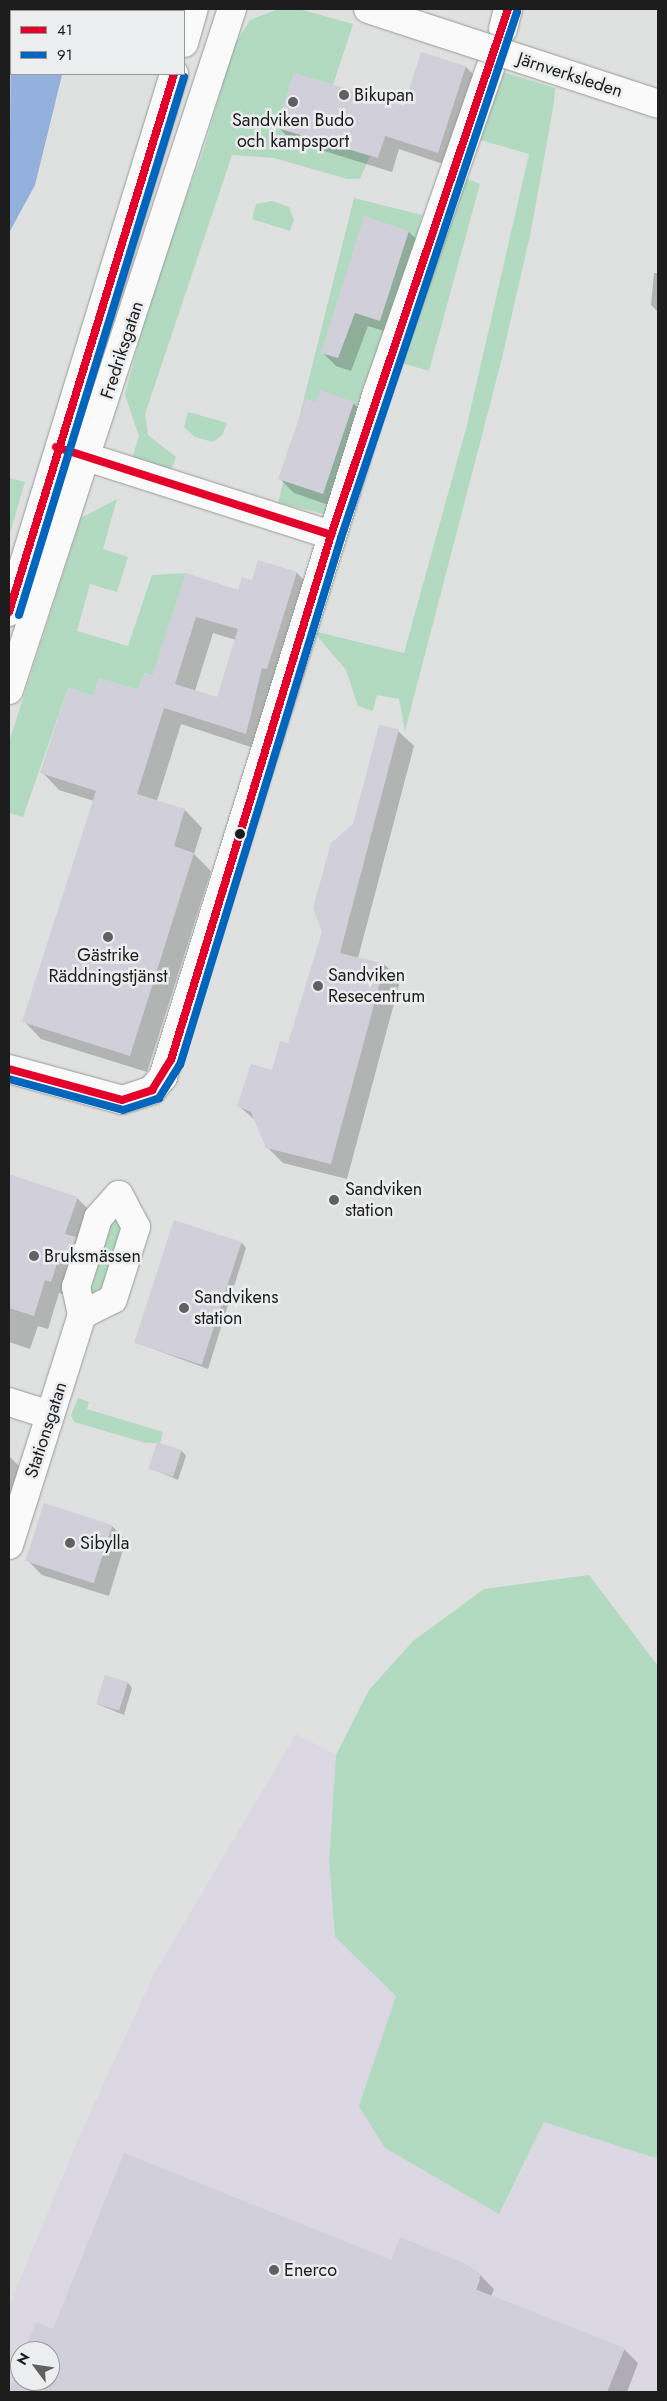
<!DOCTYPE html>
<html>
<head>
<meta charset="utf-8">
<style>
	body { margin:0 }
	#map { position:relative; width:667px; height:2401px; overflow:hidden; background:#dfe0e0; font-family:Jost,sans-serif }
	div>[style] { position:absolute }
	.industrial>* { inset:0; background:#dbd8e4 }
	.green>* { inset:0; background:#b2dac1; transform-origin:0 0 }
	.water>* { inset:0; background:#94b0dd }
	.shadow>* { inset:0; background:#0003 }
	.building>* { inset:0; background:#d1cfda; transform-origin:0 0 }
	.roads { filter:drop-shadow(0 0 1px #999a9a) drop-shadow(0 0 1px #999a9a) }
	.minor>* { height:28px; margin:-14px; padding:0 14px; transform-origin:14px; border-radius:14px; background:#fafafa }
	.bridges { filter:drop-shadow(0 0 1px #999a9a) drop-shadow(0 0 1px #999a9a) }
	.minor-bridge>* { height:28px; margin:-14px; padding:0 14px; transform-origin:14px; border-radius:14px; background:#fafafa }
	.bus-1>* { height:8px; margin:-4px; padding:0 4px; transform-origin:4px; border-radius:4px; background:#e4002b }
	.bus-2>* { height:8px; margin:-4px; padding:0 4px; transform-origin:4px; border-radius:4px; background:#0065bd }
	.dots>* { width:14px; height:14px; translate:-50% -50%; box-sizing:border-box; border:2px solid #ecedee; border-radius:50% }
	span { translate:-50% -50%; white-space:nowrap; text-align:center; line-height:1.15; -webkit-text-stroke:5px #ecedee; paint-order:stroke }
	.street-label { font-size:18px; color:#1d1d1e }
	.poi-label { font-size:18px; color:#1d1d1e }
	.left { translate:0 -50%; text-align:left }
	.frame { position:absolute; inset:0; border:10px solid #1d1d1e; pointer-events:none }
	.legend { position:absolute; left:10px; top:10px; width:175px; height:65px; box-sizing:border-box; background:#ecedee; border:1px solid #999a9b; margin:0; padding:6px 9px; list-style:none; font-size:15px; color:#1d1d1e }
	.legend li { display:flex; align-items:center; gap:10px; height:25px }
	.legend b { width:25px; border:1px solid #999a9b }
	.north { position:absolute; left:10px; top:2341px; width:50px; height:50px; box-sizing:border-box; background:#ecedee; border:1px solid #999a9b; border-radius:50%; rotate:301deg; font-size:14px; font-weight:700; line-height:20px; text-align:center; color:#1d1d1e }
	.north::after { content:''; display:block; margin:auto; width:18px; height:22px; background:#616162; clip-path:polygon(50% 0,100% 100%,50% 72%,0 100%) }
</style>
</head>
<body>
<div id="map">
	<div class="industrial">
		<div style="clip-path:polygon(evenodd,296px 1734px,336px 1755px,329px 1861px,335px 1937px,397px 1995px,359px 2106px,499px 2214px,544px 2122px,658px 2159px,658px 2392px,9px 2392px,9px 2306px,79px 2137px,154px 1974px,296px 1734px,20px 2351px,50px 2351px,50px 2381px,20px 2381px,20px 2351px)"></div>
	</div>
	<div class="green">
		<div style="clip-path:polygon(278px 9px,299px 9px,353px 24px,333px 85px,294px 73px,277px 127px,370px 156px,360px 179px,347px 179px,274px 158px,232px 155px,145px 414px,148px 435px,176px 457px,166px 483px,128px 471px,139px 436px,125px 395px,153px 287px,203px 152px,233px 48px,250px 20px)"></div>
		<div style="clip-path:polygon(490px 68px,555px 88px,554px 103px,531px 231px,501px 362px,405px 731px,399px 699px,377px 695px,373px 711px,358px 706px,346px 670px,313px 631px,404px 653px,467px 425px,529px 154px,466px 136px)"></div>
		<div style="clip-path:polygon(452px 173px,480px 184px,429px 371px,388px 359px)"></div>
		<div style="left:354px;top:198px;width:70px;height:314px;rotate:14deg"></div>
		<div style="clip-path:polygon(272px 201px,289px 207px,294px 220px,290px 231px,252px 219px,256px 204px)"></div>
		<div style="clip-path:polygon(188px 412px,227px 423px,223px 434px,213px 442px,195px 437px,184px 427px)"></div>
		<div style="clip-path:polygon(9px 478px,25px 482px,9px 536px)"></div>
		<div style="clip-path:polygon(117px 499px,103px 549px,128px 557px,117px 592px,90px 584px,77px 631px,128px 646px,152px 575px,186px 573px,153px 676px,144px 673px,138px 690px,99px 678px,93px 696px,68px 688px,23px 817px,9px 813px,9px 742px,81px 518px)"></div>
		<div style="clip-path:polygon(119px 1195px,125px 1263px,82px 1315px,88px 1251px)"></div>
		<div style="clip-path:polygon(78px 1398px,89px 1402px,87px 1409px,163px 1432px,160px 1443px,146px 1443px,74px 1422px,71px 1415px)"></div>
		<div style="clip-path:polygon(589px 1575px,658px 1666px,658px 2159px,544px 2122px,499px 2214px,385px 2148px,359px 2106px,396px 1996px,335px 1937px,329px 1861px,336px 1755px,369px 1690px,413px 1641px,484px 1589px)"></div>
	</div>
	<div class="water">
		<div style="clip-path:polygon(11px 32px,11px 74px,62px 75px,35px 185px,9px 233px)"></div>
	</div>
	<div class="shadow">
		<div style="clip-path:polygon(466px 67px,480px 81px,452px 167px,399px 149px,392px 172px,292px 141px,278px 127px,405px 107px)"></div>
		<div style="clip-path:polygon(365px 218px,409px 232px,422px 245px,393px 334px,368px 326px,351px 371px,336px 366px,322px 352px)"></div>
		<div style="clip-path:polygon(654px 273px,658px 273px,658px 312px,651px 305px)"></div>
		<div style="clip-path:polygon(317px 403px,353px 403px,367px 417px,337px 508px,294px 493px,280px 479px)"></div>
		<div style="clip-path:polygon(evenodd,259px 561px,297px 573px,314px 590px,263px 751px,181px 724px,157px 801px,185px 810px,202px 828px,194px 854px,211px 871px,147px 1072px,41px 1039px,24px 1021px,94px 801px,59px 790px,42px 772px,94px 697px,139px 692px,153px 677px,186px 575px,239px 591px,253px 582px,259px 561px,213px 633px,236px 640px,218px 699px,195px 691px,213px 633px)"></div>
		<div style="clip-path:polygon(398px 731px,414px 746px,358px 958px,385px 965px,400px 981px,347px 1179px,283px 1163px,267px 1147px,257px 1122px,239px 1106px,273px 1071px,289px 1045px,354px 825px)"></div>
		<div style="clip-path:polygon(9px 1175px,77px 1198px,91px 1212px,65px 1295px,59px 1293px,48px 1329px,38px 1326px,30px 1349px,9px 1342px)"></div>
		<div style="clip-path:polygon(242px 1243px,246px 1248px,208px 1369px,137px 1343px)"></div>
		<div style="clip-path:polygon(182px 1451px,186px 1456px,178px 1480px,150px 1468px)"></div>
		<div style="clip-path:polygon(9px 1456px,28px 1475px,9px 1536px)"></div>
		<div style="clip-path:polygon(112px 1526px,126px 1540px,109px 1596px,42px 1575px,28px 1561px)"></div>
		<div style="clip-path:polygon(128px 1683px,132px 1688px,124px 1715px,97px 1704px)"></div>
		<div style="clip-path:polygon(evenodd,392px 2262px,480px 2275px,494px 2289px,491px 2297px,624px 2349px,638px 2363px,627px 2392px,10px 2392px,20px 2366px,20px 2381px,50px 2381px,50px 2351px,26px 2351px,54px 2331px,392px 2262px,477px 2279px,480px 2279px,474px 2295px,472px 2294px,477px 2279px)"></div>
	</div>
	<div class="building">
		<div style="clip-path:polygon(421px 52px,466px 66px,438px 153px,385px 136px,378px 158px,277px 128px,294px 73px,404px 106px)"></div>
		<div style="clip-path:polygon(364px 216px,409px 231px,380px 321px,355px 313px,338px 358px,321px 353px)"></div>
		<div style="clip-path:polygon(320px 390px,354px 402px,323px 494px,278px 479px,306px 398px,316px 402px)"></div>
		<div style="clip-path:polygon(evenodd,258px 560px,297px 572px,267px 669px,262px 668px,246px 734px,164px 708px,137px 794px,185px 809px,174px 846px,194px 853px,130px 1056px,22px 1022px,96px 791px,40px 773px,68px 688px,93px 696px,99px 678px,138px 690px,144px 673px,152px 676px,186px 573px,238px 590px,242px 577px,252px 580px,258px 560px,196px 617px,238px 629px,217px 697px,175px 684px,196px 617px)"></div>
		<div style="clip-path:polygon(379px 725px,399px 729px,340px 953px,385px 964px,331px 1164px,266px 1148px,251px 1112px,237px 1106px,251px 1064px,272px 1070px,280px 1041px,288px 1043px,322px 932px,313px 908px,331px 843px,353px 824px)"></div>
		<div style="clip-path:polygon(9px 1174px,78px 1197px,65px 1234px,76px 1237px,69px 1257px,60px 1254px,51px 1282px,45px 1280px,34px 1316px,9px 1308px)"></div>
		<div style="left:174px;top:1220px;width:71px;height:129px;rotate:18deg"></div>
		<div style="left:157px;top:1442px;width:26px;height:28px;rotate:18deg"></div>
		<div style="left:44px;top:1503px;width:72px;height:61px;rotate:18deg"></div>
		<div style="left:105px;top:1675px;width:24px;height:30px;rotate:17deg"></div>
		<div style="clip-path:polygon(124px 2153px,391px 2260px,400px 2237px,464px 2263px,481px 2274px,475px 2289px,625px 2348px,607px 2392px,9px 2392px,20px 2362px,20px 2381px,50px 2381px,50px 2351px,24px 2351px,36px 2322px,53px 2329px)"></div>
	</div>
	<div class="roads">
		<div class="minor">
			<div style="left:503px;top:29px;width:21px;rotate:-76deg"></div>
			<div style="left:184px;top:43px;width:35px;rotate:-74deg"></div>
			<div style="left:71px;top:452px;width:273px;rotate:17.7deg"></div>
			<div style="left:9px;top:612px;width:563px;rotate:-72.95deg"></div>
			<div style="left:9px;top:690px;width:717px;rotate:-71.87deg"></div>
			<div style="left:9px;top:1069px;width:117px;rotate:15.3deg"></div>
			<div style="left:122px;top:1100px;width:32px;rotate:-18deg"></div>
			<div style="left:152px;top:1090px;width:17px;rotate:-50deg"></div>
			<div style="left:163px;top:1077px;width:717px;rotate:-72.63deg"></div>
			<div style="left:377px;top:393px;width:344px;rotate:-70.8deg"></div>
			<div style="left:9px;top:1402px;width:43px;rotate:17.6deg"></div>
			<div style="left:9px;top:1545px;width:241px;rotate:-72.4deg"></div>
			<div style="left:82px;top:1315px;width:29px;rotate:-102deg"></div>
			<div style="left:76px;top:1287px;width:38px;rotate:-72deg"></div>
			<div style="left:88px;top:1251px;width:34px;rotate:-73deg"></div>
			<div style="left:98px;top:1218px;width:31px;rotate:-48deg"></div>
			<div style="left:119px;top:1195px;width:36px;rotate:62deg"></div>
			<div style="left:136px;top:1227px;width:76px;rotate:107.7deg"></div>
			<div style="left:113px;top:1299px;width:35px;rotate:153deg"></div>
		</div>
	</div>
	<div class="bridges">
		<div class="minor-bridge">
			<div style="left:368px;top:9px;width:305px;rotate:18.1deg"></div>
		</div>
	</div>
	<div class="bus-1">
		<div style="left:56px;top:447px;width:289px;rotate:17.7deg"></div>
		<div style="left:9px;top:612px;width:563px;rotate:-72.95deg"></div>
		<div style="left:9px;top:1069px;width:117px;rotate:15.3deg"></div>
		<div style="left:122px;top:1100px;width:32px;rotate:-18deg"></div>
		<div style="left:152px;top:1090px;width:36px;rotate:-58deg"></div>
		<div style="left:171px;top:1060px;width:549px;rotate:-73.05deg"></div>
		<div style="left:331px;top:535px;width:555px;rotate:-71.4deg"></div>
	</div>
	<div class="bus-2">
		<div style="left:19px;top:615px;width:563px;rotate:-72.95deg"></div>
		<div style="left:9px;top:1079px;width:118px;rotate:15.2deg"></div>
		<div style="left:123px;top:1110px;width:38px;rotate:-18deg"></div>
		<div style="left:159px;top:1098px;width:39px;rotate:-58deg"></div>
		<div style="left:180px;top:1065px;width:551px;rotate:-73.01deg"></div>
		<div style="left:341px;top:538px;width:555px;rotate:-71.5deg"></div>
	</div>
	<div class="dots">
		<div style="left:344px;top:95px;background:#616162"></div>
		<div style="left:293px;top:102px;background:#616162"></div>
		<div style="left:240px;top:834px;background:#1d1d1e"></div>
		<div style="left:108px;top:937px;background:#616162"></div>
		<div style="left:318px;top:986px;background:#616162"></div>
		<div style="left:334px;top:1200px;background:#616162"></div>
		<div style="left:34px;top:1256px;background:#616162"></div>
		<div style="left:184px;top:1308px;background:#616162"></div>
		<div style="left:70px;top:1543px;background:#616162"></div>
		<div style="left:274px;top:2270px;background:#616162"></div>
	</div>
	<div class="street-label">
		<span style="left:570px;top:75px;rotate:18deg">Järnverksleden</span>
		<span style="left:122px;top:350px;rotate:-72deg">Fredriksgatan</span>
		<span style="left:46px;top:1430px;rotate:-72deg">Stationsgatan</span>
	</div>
	<div class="poi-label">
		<span class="left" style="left:354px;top:95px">Bikupan</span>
		<span style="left:293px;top:131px">Sandviken Budo<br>och kampsport</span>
		<span style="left:108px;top:966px">Gästrike<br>Räddningstjänst</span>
		<span class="left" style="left:328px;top:986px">Sandviken<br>Resecentrum</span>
		<span class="left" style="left:345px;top:1200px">Sandviken<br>station</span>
		<span class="left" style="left:44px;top:1256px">Bruksmässen</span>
		<span class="left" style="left:194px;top:1308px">Sandvikens<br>station</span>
		<span class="left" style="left:80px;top:1543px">Sibylla</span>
		<span class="left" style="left:284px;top:2270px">Enerco</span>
	</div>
	<div class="frame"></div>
	<ul class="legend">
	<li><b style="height:6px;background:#e4002b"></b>41</li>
	<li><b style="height:6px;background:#0065bd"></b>91</li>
	</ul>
	<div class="north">N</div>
</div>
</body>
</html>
